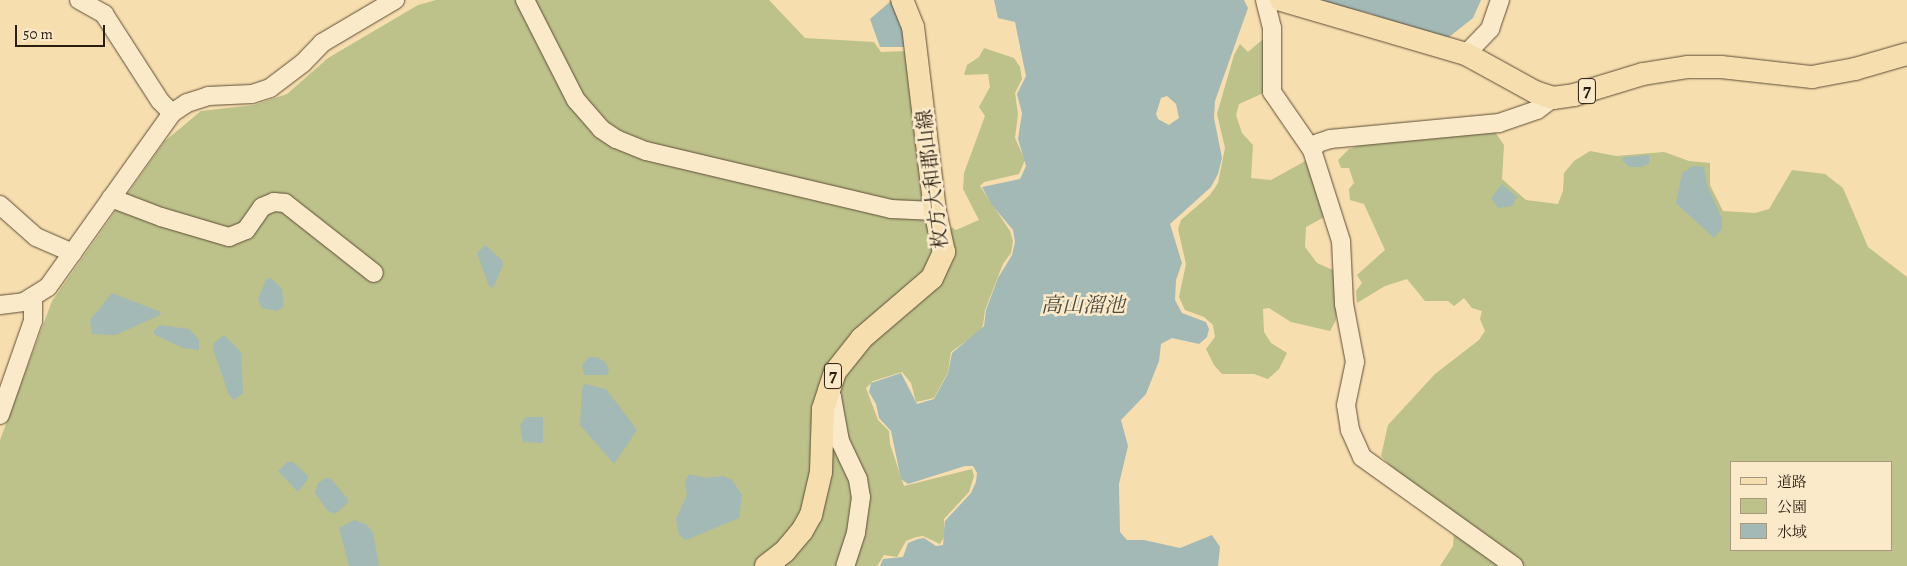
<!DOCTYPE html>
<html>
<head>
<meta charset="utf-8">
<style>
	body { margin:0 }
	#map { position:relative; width:1907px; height:566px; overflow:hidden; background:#f7deae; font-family:Alegreya,"Noto Serif JP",serif }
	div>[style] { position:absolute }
	.green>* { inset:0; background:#bdc18a }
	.water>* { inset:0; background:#a2b9b6 }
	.roads { filter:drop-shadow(0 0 1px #5d4e38) drop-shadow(0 0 1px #5d4e38) }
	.minor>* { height:18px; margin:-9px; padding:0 9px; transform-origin:9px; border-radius:9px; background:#faeaca }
	.major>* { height:22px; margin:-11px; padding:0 11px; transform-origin:11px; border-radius:11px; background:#f7deae }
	span { translate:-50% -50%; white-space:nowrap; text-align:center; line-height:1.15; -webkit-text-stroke:5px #faeaca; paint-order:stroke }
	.shield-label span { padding:1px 4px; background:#faeaca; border:1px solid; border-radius:4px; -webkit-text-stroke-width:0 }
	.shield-label { font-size:19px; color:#2a1e10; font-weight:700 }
	.street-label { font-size:20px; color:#2a1e10 }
	.water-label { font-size:21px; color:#4e4c42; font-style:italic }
	.legend { position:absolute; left:1730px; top:461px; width:162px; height:90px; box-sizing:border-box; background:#faeaca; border:1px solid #a79880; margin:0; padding:6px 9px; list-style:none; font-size:15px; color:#2a1e10 }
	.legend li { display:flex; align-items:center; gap:10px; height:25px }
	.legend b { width:25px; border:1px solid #a79880 }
	.scale { position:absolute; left:15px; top:25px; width:90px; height:22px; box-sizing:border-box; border:2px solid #2a1e10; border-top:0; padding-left:6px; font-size:15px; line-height:18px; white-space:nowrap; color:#2a1e10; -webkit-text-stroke:4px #faeaca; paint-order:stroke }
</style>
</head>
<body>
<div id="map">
	<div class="green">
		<div style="clip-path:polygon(436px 0,769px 0,805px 38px,874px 42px,881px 52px,908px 51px,947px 224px,956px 230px,979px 220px,963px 189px,964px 173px,985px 116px,979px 107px,990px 87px,988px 74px,964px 75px,967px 65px,979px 57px,984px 48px,1014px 58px,1020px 67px,1022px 79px,1015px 93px,1018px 114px,1015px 138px,1025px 160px,1019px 174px,984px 182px,980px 186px,1010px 231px,1013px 241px,1011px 253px,1003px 264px,985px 310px,983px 325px,980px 331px,951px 352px,948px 372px,934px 398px,916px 402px,911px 383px,902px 372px,873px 381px,866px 388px,878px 420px,889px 431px,890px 444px,904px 486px,972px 469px,974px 476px,969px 492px,944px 519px,945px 535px,940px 544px,923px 536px,916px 537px,906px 541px,897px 557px,884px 555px,877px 566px,0 566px,0 440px,52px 301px,165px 141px,201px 111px,254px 105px,287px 94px,328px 58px,418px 5px)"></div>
		<div style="clip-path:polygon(1269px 34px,1268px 91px,1239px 104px,1236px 115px,1242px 133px,1253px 145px,1251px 178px,1271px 180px,1307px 160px,1330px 214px,1306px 227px,1305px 247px,1317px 263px,1333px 270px,1337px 295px,1336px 320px,1330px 331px,1291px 322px,1269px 308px,1263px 309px,1264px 332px,1271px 343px,1287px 353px,1279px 369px,1268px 379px,1254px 374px,1222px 374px,1214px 365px,1206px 349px,1215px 337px,1213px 325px,1204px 317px,1185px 310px,1179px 297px,1186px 264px,1178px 229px,1181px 220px,1210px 195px,1218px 183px,1225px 148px,1217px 114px,1234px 55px,1240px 44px,1248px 52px)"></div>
		<div style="clip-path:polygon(evenodd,1495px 132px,1504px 145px,1502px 179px,1526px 200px,1558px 204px,1563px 191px,1564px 173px,1574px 161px,1590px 151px,1616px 156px,1664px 152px,1689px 161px,1710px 163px,1710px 185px,1723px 211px,1755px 213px,1769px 209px,1792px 170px,1825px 174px,1843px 188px,1868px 247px,1907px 277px,1907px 566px,1440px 566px,1453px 546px,1455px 513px,1403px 478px,1381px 456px,1388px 425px,1435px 374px,1479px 340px,1485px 331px,1480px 319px,1482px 311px,1472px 308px,1464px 298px,1454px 306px,1448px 301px,1425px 301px,1407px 279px,1385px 286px,1357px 303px,1356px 291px,1362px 283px,1357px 275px,1385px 250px,1364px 204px,1350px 200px,1349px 189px,1354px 183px,1349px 168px,1341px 168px,1338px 160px,1349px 149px,1369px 142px,1495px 132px,1731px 462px,1891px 462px,1891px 550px,1731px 550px,1731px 462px)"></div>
	</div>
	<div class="water">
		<div style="clip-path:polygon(892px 0,899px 14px,906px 47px,880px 47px,870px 19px)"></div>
		<div style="clip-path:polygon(evenodd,994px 0,1244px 0,1248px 8px,1215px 101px,1214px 118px,1222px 158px,1218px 174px,1211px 187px,1170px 224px,1182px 263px,1176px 280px,1175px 300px,1182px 313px,1206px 322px,1209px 329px,1207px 337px,1199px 344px,1172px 338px,1161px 344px,1159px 361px,1146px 394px,1121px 420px,1128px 446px,1119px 484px,1120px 532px,1127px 540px,1144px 540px,1180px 548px,1212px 535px,1220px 547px,1218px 566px,880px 566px,883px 559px,903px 557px,908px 543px,918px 539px,924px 538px,936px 546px,943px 545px,945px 521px,971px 493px,976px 482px,977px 473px,973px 466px,965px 466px,908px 484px,901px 479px,891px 431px,879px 418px,876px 404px,869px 392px,871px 383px,901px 373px,917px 404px,934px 399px,948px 373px,952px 353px,984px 326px,986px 310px,998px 278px,1012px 255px,1015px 242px,1013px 230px,992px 205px,982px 187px,1020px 179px,1026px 166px,1018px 139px,1022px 113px,1017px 94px,1026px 76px,1015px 22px,998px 18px,994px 0,1167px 96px,1176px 104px,1179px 118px,1169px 125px,1158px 119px,1156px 114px,1161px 98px,1167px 96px)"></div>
		<div style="clip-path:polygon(1311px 0,1481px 0,1473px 18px,1449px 37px,1400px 26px,1372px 14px)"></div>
		<div style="clip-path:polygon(1649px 155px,1649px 163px,1642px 167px,1629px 167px,1622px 160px,1624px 157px)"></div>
		<div style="clip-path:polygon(1693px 166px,1704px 167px,1707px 185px,1722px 219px,1722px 229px,1714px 238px,1676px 203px,1682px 173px)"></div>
		<div style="clip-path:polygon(1502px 184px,1517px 197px,1512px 206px,1498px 208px,1491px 198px)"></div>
		<div style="clip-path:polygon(485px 245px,502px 260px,503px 265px,493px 288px,489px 286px,477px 253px)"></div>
		<div style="clip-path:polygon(271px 278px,282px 289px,284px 306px,277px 311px,262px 308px,258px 299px,266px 279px)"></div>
		<div style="clip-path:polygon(112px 293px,161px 312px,160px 315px,116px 335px,92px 334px,90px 320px)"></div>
		<div style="clip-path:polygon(160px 325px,189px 329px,199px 340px,199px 350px,183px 348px,155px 335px,153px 332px)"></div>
		<div style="clip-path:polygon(224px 335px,241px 352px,243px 393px,234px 400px,229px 395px,213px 349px,214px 343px)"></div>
		<div style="clip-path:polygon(589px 357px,597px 357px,605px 362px,609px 370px,607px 375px,584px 375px,582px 365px)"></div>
		<div style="clip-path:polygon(585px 384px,606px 389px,637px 430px,614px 464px,580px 425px,582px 389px)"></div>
		<div style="clip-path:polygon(526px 417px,543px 417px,543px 443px,523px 442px,520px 425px)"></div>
		<div style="clip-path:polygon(287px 462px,293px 462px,307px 475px,308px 479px,298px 492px,278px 471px)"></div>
		<div style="clip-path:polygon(689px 474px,707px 478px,724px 476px,732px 480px,742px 495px,739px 518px,686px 540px,679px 535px,676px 519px,687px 495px,685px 482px)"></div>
		<div style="clip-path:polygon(326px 478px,330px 478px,348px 499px,348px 503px,335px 514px,327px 510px,315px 493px,318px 483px)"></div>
		<div style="clip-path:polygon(355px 520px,367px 525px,373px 533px,379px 566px,349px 566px,339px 528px)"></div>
	</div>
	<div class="roads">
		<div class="minor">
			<div style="left:79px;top:0;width:29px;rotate:29deg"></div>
			<div style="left:104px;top:14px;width:103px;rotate:57.2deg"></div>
			<div style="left:160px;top:101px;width:17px;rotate:45deg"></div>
			<div style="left:525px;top:0;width:112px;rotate:63deg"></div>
			<div style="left:576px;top:100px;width:38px;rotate:49deg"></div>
			<div style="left:601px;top:129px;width:18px;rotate:34deg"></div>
			<div style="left:616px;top:139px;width:32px;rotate:22deg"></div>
			<div style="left:646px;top:151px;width:252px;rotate:13.3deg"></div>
			<div style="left:891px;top:209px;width:44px;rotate:2.6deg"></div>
			<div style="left:1265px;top:0;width:29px;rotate:76deg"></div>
			<div style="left:1272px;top:28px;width:64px;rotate:90deg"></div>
			<div style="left:1272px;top:92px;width:70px;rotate:55.4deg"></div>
			<div style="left:1466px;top:54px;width:35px;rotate:-46deg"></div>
			<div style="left:1490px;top:29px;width:31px;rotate:-71deg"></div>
			<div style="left:111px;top:198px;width:53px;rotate:20.8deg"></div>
			<div style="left:161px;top:217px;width:71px;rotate:16.4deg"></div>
			<div style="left:229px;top:237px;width:18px;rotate:-22deg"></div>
			<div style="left:246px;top:230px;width:28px;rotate:-55deg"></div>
			<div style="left:262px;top:207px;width:13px;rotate:-23deg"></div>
			<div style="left:274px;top:202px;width:11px;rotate:5deg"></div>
			<div style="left:285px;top:203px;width:113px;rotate:38.2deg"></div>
			<div style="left:0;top:205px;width:48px;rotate:41.6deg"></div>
			<div style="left:36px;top:237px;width:40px;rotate:23.4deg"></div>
			<div style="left:0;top:305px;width:24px;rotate:-7deg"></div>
			<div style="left:24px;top:302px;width:28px;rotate:-32deg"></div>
			<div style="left:48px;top:287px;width:214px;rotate:-54.5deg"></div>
			<div style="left:172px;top:113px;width:18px;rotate:-34deg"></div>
			<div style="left:187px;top:103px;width:22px;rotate:-18deg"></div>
			<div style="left:208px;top:96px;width:44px;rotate:-2.6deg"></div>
			<div style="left:252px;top:94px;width:19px;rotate:-18deg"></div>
			<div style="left:270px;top:88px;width:41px;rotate:-37.1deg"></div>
			<div style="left:303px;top:63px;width:28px;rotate:-46deg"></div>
			<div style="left:322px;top:43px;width:85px;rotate:-30.5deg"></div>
			<div style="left:827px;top:390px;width:9px;rotate:54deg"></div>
			<div style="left:832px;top:397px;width:45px;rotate:79.7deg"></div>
			<div style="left:840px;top:441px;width:42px;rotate:64.7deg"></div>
			<div style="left:858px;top:479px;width:18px;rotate:81deg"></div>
			<div style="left:861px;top:497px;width:36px;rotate:98deg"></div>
			<div style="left:856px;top:533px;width:35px;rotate:108deg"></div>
			<div style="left:0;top:415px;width:100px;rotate:-70.7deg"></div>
			<div style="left:33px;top:321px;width:23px;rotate:-90deg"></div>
			<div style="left:1514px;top:566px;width:187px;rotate:-144.4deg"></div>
			<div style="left:1362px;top:457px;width:30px;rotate:-114deg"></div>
			<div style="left:1350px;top:430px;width:25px;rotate:-99deg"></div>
			<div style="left:1346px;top:405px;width:44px;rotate:-78.2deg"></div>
			<div style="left:1355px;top:362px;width:59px;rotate:-100.7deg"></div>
			<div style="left:1344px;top:304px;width:63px;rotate:-92.7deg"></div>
			<div style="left:1341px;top:241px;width:96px;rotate:-107.7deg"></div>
			<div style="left:1312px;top:150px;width:9px;rotate:-49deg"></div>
			<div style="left:1318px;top:143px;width:13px;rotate:-18deg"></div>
			<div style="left:1330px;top:139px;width:170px;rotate:-5.4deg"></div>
			<div style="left:1499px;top:123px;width:40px;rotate:-18.9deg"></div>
			<div style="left:1537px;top:110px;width:20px;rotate:-37deg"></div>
		</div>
		<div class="major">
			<div style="left:1281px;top:0;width:193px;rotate:16.3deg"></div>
			<div style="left:1466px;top:54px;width:79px;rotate:28.8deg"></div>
			<div style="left:1535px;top:92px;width:19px;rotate:18deg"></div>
			<div style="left:1553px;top:98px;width:21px;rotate:-8deg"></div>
			<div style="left:1574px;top:95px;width:72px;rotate:-16.9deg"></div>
			<div style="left:1643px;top:74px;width:46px;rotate:-8.8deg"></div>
			<div style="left:1688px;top:67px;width:33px"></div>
			<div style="left:1721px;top:67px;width:92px;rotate:6.3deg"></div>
			<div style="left:1812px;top:77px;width:44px;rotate:-10.5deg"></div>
			<div style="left:1855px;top:69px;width:54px;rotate:-16.1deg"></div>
			<div style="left:766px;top:566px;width:24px;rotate:-38deg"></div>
			<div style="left:785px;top:551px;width:26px;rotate:-50deg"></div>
			<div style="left:802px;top:531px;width:18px;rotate:-61deg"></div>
			<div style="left:811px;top:515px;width:44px;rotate:-76.9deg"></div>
			<div style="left:821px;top:472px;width:63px;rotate:-88.2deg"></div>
			<div style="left:823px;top:409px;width:39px;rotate:-72deg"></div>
			<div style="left:835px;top:372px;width:43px;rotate:-51.5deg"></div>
			<div style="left:862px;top:338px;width:92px;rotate:-40.6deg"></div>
			<div style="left:932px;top:278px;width:29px;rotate:-65deg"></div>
			<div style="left:944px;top:252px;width:42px;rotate:-102.4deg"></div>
			<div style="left:935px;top:211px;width:185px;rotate:-96.8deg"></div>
			<div style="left:913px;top:27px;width:29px;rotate:-112deg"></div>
		</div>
	</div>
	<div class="shield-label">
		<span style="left:1587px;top:91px">7</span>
		<span style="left:833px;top:376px">7</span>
	</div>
	<div class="street-label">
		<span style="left:932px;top:179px;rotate:-97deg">枚方大和郡山線</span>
	</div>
	<div class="water-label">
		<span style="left:1083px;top:305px">高山溜池</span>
	</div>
	<ul class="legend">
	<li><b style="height:6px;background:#f7deae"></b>道路</li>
	<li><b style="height:14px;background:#bdc18a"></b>公園</li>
	<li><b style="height:14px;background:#a2b9b6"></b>水域</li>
	</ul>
	<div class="scale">50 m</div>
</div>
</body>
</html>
